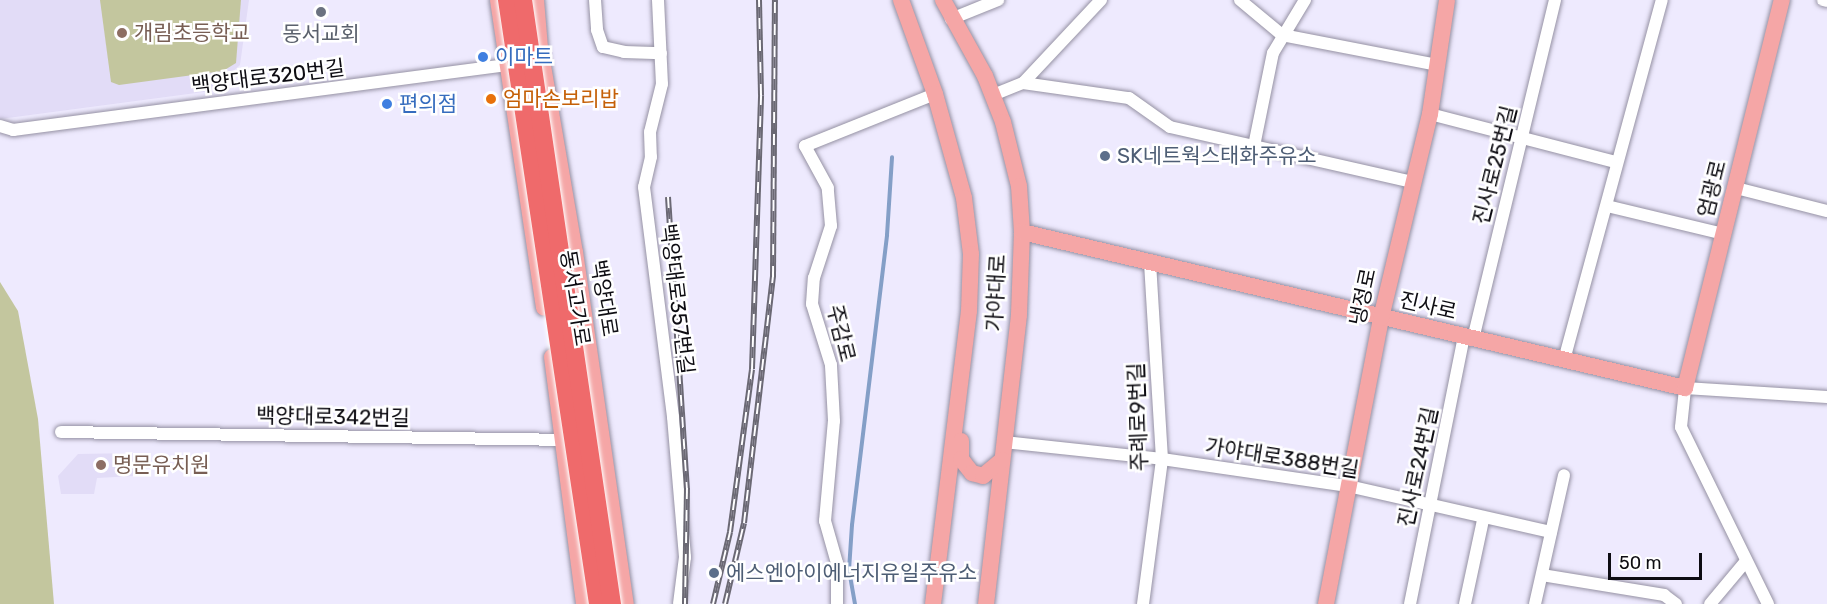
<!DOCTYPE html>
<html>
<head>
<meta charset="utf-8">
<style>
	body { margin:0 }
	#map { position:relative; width:1827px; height:604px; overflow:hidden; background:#eeeafe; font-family:Rubik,"Noto Sans KR",sans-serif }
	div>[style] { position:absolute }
	.built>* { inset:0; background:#e2dcf7 }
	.green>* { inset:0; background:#c3c69e }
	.stream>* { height:4px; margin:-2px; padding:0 2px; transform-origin:2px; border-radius:2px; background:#849fc7 }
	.roads { filter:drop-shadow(0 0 2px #9591a3) drop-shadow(0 0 2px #9591a3) }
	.minor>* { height:12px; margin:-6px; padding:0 6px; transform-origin:6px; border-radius:6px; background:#fff }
	.major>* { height:16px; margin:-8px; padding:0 8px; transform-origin:8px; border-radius:8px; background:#f5a6a6 }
	.rail>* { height:6px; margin-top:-3px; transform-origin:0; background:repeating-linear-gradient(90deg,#fff 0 11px,#6b6974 0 22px); box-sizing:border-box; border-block:2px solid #6b6974 }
	.bridges { filter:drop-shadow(0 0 2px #fff) drop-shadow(0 0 2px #fff) }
	.highway-bridge>* { height:18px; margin:-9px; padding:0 9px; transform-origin:9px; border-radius:9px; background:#ef6a6b }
	.dots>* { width:16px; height:16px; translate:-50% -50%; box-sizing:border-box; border:3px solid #fff; border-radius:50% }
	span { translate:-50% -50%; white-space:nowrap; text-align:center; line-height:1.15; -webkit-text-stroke:5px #fff; paint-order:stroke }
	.education-label { font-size:21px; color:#785e54 }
	.left { translate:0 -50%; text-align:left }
	.worship-label { font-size:21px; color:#5b616d }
	.shop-label { font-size:21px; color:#366cbe }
	.street-label { font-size:21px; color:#0d0c12 }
	.food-label { font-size:21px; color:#c56008 }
	.service-label { font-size:21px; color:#4e5e75 }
	.scale { position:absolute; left:1608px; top:553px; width:94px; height:27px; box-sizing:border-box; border:3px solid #0d0c12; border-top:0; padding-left:8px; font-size:18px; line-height:21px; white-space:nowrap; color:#0d0c12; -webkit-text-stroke:4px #fff; paint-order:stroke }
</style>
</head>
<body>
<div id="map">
	<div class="built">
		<div style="clip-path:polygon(0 0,249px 0,240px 65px,211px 91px,0 119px)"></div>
		<div style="clip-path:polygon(134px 453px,134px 476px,97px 478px,94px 494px,61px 494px,58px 476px,78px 454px)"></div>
	</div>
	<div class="green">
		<div style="clip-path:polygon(100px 0,241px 0,236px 63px,223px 71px,119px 85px,111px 82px)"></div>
		<div style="clip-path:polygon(0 282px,18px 311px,38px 419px,54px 604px,0 604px)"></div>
	</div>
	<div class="stream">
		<div style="left:855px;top:604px;width:35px;rotate:-100deg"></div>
		<div style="left:849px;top:570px;width:45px;rotate:-86.2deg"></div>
		<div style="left:852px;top:525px;width:292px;rotate:-83.1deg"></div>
		<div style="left:887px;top:235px;width:78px;rotate:-86.3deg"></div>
	</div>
	<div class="roads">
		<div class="minor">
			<div style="left:595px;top:0;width:30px;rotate:86deg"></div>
			<div style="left:597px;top:30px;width:18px;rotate:71deg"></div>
			<div style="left:603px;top:47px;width:22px;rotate:13deg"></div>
			<div style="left:624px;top:52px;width:37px;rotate:2deg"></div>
			<div style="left:658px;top:0;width:84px;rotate:87.3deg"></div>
			<div style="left:662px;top:84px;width:49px;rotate:104deg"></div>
			<div style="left:650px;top:132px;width:25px;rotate:88deg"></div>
			<div style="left:651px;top:157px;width:31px;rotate:103deg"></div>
			<div style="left:644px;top:187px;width:232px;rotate:82.8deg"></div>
			<div style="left:673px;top:417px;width:141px;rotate:85.1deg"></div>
			<div style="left:685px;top:557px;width:47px;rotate:97.3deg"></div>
			<div style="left:1240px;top:0;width:55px;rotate:39.8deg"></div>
			<div style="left:1282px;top:35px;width:159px;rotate:10.9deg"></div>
			<div style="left:1823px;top:0;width:4px;rotate:14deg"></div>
			<div style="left:951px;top:19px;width:51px;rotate:-22deg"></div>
			<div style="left:1023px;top:83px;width:107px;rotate:8.1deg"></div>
			<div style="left:1129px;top:98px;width:50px;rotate:35.3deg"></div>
			<div style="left:1170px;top:127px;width:248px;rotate:12.8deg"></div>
			<div style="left:993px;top:95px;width:32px;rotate:-22deg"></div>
			<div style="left:1023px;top:83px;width:114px;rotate:-46.8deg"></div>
			<div style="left:1430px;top:114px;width:192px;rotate:14.5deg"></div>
			<div style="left:0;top:126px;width:14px;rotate:17deg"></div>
			<div style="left:13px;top:130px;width:505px;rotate:-7.5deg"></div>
			<div style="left:1254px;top:146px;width:95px;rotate:-78.5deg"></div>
			<div style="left:1273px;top:53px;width:62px;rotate:-58.9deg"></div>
			<div style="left:1736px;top:188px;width:94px;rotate:14.2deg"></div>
			<div style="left:1607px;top:206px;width:120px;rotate:13.5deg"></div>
			<div style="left:1473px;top:339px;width:349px;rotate:-76.4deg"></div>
			<div style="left:1564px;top:360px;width:373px;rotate:-74.8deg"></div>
			<div style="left:61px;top:432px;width:508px;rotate:0.9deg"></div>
			<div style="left:1004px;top:442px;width:159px;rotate:6.1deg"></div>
			<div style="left:1162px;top:459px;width:188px;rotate:8.3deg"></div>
			<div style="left:1348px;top:486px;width:208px;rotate:12.8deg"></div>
			<div style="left:1542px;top:575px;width:124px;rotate:9.3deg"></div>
			<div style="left:1664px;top:595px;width:15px;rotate:37deg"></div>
			<div style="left:837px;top:604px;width:41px;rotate:-90deg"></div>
			<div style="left:837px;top:563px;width:44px;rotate:-105.9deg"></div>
			<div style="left:825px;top:521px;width:100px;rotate:-84.9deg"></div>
			<div style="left:834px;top:421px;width:56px;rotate:-93.1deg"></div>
			<div style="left:831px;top:365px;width:64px;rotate:-107.3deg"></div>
			<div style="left:812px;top:304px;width:26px;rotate:-86deg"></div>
			<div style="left:814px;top:278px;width:55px;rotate:-71.9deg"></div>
			<div style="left:831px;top:226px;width:38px;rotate:-95deg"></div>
			<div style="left:828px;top:188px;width:48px;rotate:-118.7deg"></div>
			<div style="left:805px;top:146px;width:140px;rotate:-21.8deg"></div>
			<div style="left:1143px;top:604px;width:146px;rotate:-82.5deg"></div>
			<div style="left:1162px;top:459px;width:194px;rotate:-93.5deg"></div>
			<div style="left:1410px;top:604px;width:272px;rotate:-78.6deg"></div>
			<div style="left:1465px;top:604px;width:86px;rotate:-77.9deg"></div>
			<div style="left:1535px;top:604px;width:132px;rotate:-77.3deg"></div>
			<div style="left:1710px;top:604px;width:56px;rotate:-50.1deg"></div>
			<div style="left:1768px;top:604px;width:197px;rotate:-116.2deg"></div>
			<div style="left:1681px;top:427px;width:39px;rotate:-84deg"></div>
			<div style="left:1685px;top:388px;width:142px;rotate:3.6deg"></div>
		</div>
		<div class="major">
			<div style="left:498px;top:0;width:311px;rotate:81.5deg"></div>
			<div style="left:536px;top:0;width:48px;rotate:85.2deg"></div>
			<div style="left:540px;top:48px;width:207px;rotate:80.3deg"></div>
			<div style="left:575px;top:252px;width:356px;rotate:81.8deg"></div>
			<div style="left:901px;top:0;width:100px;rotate:70.1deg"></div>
			<div style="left:935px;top:94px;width:108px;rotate:74.4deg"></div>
			<div style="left:964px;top:198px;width:56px;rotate:82.9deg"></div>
			<div style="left:971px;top:254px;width:57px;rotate:92deg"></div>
			<div style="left:969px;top:311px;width:295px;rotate:97deg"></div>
			<div style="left:943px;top:0;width:87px;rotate:61.1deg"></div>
			<div style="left:985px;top:76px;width:49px;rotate:68.6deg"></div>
			<div style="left:1003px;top:122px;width:66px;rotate:76deg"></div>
			<div style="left:1019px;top:186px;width:46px;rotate:86.3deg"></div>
			<div style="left:1022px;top:232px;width:83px;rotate:92.1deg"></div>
			<div style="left:1019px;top:315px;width:291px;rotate:96.5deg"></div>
			<div style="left:1022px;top:232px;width:681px;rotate:13.24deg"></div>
			<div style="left:1685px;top:388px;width:400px;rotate:-76deg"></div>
			<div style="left:552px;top:357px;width:249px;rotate:82.6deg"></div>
			<div style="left:961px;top:441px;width:18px;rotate:90deg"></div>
			<div style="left:961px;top:459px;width:18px;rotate:52deg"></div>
			<div style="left:972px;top:473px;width:11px;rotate:15deg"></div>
			<div style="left:983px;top:476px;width:25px;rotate:-40deg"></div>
			<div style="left:1326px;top:604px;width:291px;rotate:-79.1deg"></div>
			<div style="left:1381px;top:318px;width:210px;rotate:-76.5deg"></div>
			<div style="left:1430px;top:114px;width:115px;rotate:-81.5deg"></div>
		</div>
	</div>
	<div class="rail">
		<div style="left:668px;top:197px;width:292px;rotate:86.3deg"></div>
		<div style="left:687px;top:488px;width:116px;rotate:91deg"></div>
		<div style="left:713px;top:604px;width:74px;rotate:-76.7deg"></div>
		<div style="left:730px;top:532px;width:164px;rotate:-82.3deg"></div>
		<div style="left:752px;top:369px;width:274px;rotate:-88.1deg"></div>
		<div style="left:761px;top:95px;width:95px;rotate:-91.2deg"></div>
		<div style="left:725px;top:604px;width:83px;rotate:-76.8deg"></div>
		<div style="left:744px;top:523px;width:248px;rotate:-83.3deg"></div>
		<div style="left:773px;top:277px;width:277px;rotate:-89.6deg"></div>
	</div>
	<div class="bridges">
		<div class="highway-bridge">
			<div style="left:507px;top:0;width:611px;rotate:81.43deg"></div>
			<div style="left:523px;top:0;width:611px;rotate:81.62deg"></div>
		</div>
	</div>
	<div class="dots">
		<div style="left:321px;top:12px;background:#6b7280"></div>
		<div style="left:122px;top:33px;background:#8d6e63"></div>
		<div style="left:483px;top:57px;background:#3f7fe0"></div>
		<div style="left:491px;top:99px;background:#e8710a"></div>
		<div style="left:387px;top:104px;background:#3f7fe0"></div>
		<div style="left:1105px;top:156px;background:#5c6f8a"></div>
		<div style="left:101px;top:465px;background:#8d6e63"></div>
		<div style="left:714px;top:573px;background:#5c6f8a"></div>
	</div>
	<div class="education-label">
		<span class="left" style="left:134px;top:33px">개림초등학교</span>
		<span class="left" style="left:113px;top:465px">명문유치원</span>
	</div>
	<div class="worship-label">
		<span style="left:321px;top:34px">동서교회</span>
	</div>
	<div class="shop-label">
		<span class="left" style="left:495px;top:57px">이마트</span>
		<span class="left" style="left:399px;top:104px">편의점</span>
	</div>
	<div class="street-label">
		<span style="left:268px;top:77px;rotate:-7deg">백양대로320번길</span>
		<span style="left:1495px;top:165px;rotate:-76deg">진사로25번길</span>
		<span style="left:1712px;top:189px;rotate:-76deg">엄광로</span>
		<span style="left:996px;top:293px;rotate:-87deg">가야대로</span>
		<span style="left:1363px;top:297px;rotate:-78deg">냉정로</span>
		<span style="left:575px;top:298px;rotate:81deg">동서고가로</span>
		<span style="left:604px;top:298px;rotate:81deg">백양대로</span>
		<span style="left:677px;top:299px;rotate:83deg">백양대로357번길</span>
		<span style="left:1428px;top:306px;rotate:13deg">진사로</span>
		<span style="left:841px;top:333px;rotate:76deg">주감로</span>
		<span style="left:333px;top:417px;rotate:1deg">백양대로342번길</span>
		<span style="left:1138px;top:417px;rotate:-92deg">주례로9번길</span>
		<span style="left:1282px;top:458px;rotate:9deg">가야대로388번길</span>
		<span style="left:1418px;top:467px;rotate:-78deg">진사로24번길</span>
	</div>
	<div class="food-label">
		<span class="left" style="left:503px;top:99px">엄마손보리밥</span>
	</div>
	<div class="service-label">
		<span class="left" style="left:1117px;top:156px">SK네트웍스태화주유소</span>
		<span class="left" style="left:726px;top:573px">에스엔아이에너지유일주유소</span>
	</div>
	<div class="scale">50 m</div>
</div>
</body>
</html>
